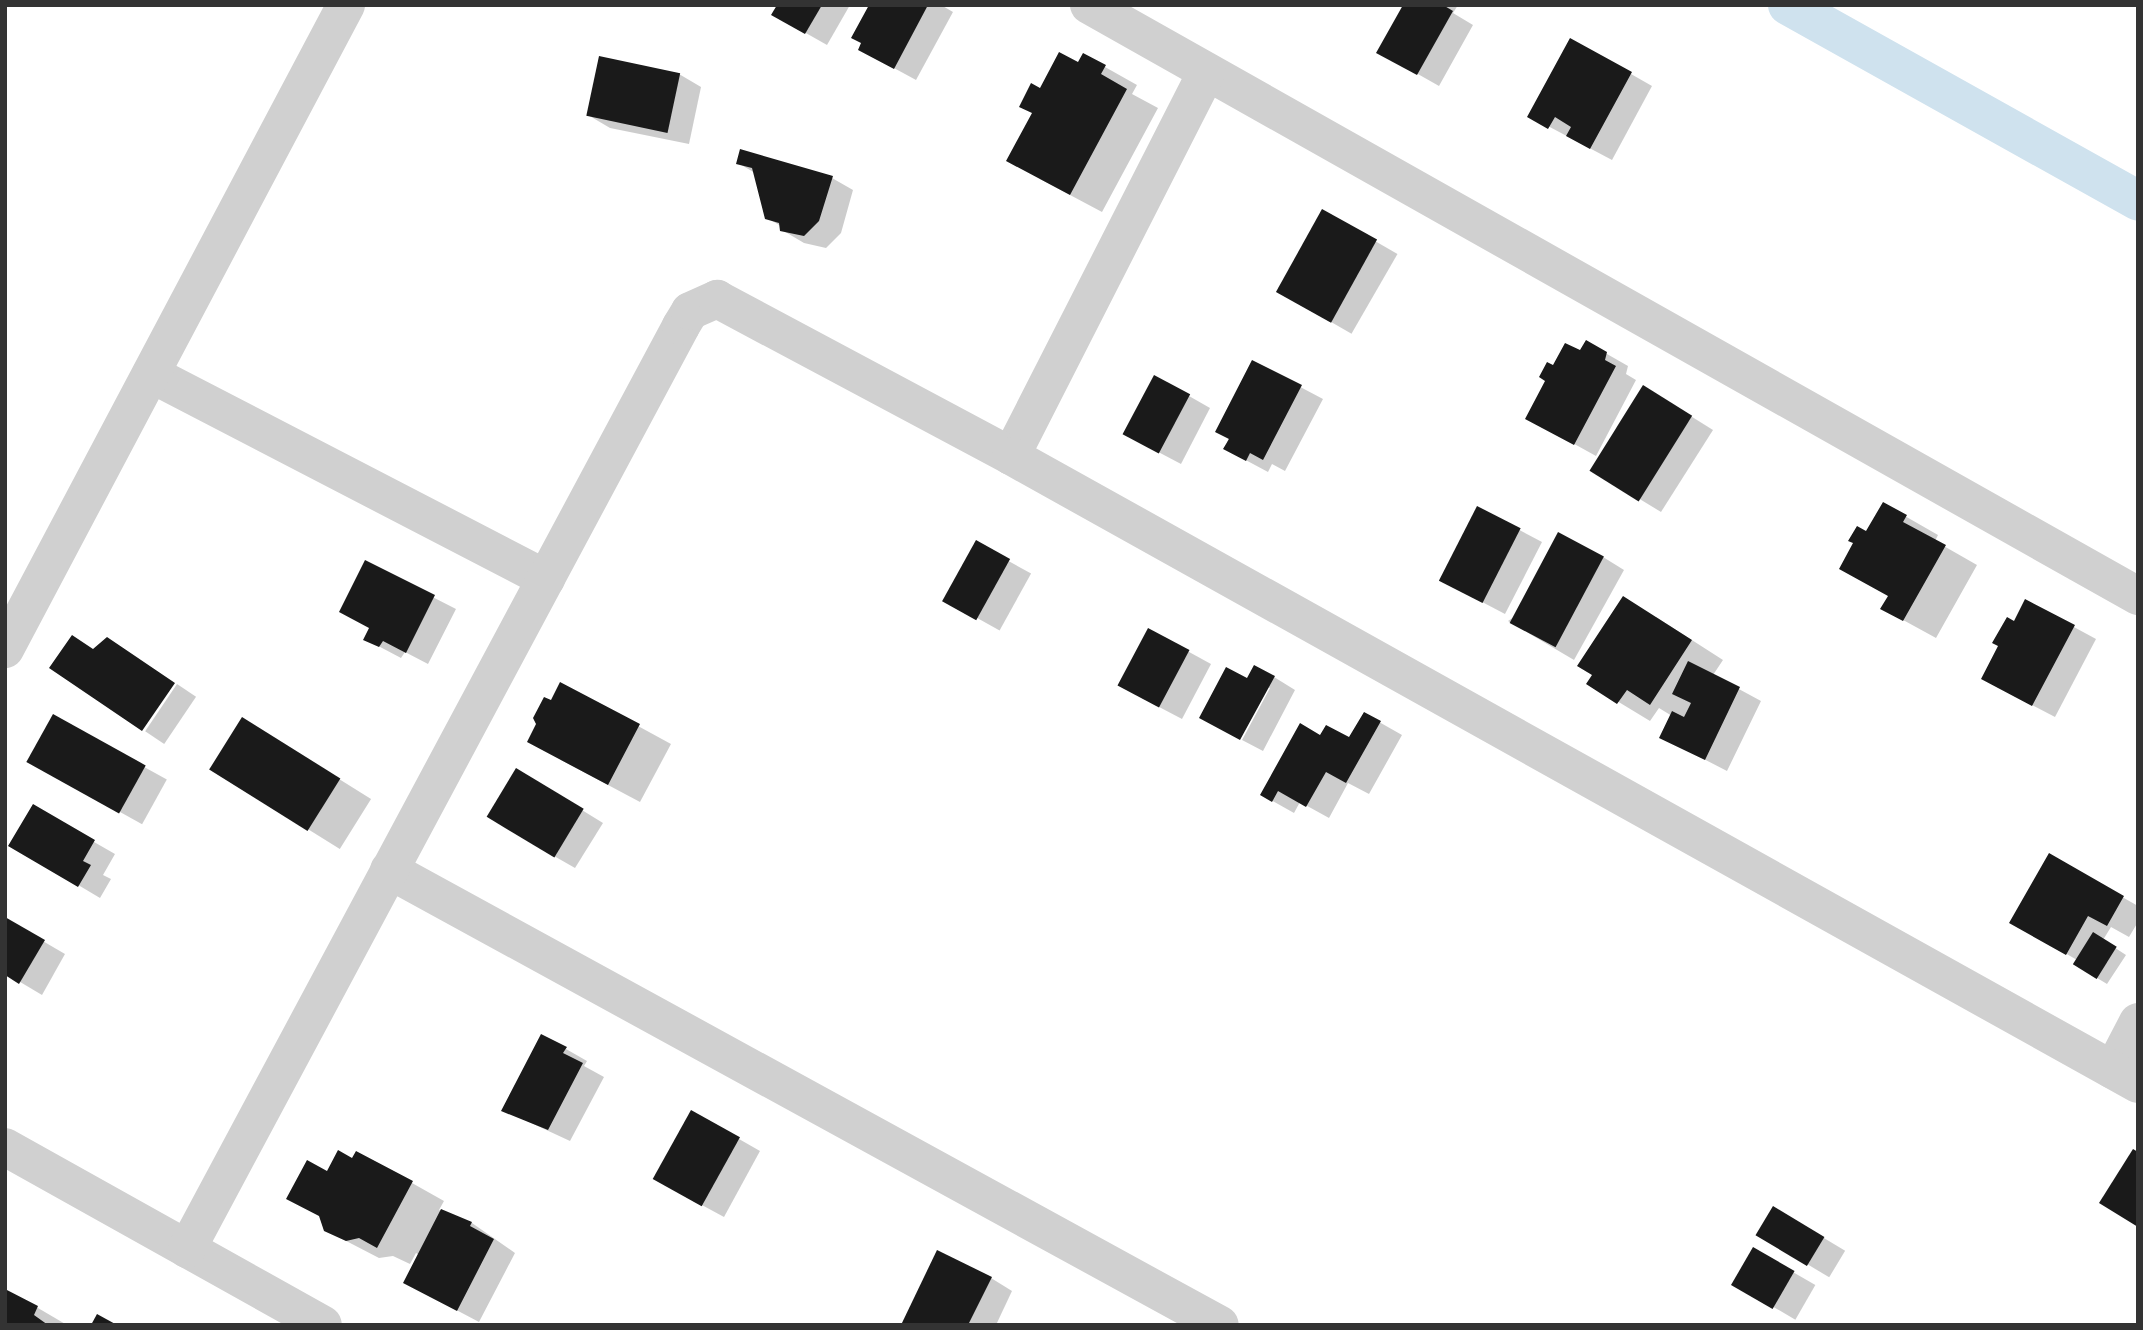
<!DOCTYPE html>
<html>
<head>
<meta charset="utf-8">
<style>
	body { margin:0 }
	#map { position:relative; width:2143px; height:1330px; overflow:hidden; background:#fff; font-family:"Fira Sans Condensed",sans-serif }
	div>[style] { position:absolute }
	.shadow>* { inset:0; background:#0003; transform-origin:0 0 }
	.canal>* { height:40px; margin:-20px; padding:0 20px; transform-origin:20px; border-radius:20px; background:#cfe2ee }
	.building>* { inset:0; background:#1a1a1a; transform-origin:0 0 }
	.minor>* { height:38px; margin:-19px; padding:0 19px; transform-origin:19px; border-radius:19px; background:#d0d0d0 }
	span { translate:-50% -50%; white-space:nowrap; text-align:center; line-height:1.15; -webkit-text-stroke:7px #fff; paint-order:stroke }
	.frame { position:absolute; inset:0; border:7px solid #333; pointer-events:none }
</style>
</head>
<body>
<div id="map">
	<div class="shadow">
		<div style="clip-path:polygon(779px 5px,850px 5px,827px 45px,774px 15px)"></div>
		<div style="clip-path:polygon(871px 5px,941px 5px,953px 12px,916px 80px,881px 61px)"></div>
		<div style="clip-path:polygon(1405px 5px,1458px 5px,1453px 13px,1473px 25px,1439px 86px,1379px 52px)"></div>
		<div style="clip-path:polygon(1079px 64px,1105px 67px,1137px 85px,1132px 94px,1158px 108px,1102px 212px,1040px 179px,1034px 113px,1041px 90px)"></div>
		<div style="clip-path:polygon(679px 74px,701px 87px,689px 144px,610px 128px,588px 115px)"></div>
		<div style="clip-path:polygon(1631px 74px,1652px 86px,1612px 160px,1529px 116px)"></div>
		<div style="clip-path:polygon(738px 163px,832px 178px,853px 190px,841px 233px,826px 248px,804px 243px,782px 230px,781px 226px,767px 218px,755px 173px)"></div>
		<div style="left:1323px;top:211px;width:86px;height:92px;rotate:30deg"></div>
		<div style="clip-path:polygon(1586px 342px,1628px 366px,1626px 374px,1636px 380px,1596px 456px,1549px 430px,1554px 368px,1581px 353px)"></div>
		<div style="clip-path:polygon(1253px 362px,1323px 399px,1285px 471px,1272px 464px,1268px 472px,1225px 449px)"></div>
		<div style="clip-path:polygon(1189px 396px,1210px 408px,1181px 464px,1145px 445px)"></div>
		<div style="clip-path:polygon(1665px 400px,1713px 430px,1661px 512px,1592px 470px)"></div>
		<div style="clip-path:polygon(1884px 504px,1938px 535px,1935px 541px,1977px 565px,1936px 638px,1883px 609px,1890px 596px,1867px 533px)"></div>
		<div style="clip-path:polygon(1478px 508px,1542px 542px,1505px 614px,1463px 592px)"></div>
		<div style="left:976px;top:543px;width:63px;height:65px;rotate:29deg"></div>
		<div style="clip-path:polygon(1603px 557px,1624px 570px,1574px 660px,1508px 621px)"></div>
		<div style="clip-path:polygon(366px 563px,456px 609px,428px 664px,405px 652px,401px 658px,365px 639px,371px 628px)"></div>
		<div style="clip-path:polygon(2026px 601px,2096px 639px,2055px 717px,2005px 691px,2015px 623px)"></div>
		<div style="clip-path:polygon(1656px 617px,1723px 660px,1713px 675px,1761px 701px,1727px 771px,1661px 737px,1672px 716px,1659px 708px,1650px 721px,1589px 684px)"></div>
		<div style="clip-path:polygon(1149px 630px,1211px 664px,1182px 719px,1142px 698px)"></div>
		<div style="clip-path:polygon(1274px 677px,1295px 690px,1263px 751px,1242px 740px,1270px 688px,1247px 680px)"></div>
		<div style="left:177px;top:684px;width:23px;height:57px;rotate:34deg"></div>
		<div style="clip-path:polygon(561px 684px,671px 744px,640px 802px,561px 760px,551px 702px)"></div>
		<div style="clip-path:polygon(1365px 714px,1402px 735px,1369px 794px,1348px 783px,1329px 818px,1300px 802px,1294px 813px,1262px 795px,1321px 737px,1350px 740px)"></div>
		<div style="left:54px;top:717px;width:129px;height:51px;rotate:29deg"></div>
		<div style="left:243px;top:719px;width:151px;height:59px;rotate:32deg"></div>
		<div style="clip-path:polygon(538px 783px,603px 823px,575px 868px,554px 856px)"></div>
		<div style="clip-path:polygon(33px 807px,115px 854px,103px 875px,111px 879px,100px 898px,11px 845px)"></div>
		<div style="clip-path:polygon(2050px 856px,2138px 906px,2138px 922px,2129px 937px,2111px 927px,2103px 940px,2126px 955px,2107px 984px,2074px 964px,2077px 960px,2012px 922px)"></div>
		<div style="clip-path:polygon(5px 919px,65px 954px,42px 995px,5px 973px)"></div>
		<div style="clip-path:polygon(566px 1049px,587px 1061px,584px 1066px,604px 1077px,570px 1141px,503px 1110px)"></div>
		<div style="clip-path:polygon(739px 1139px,760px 1151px,724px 1217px,676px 1191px)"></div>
		<div style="clip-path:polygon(327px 1173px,412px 1183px,444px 1201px,439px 1210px,472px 1223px,515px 1253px,479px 1322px,426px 1294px,419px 1255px,416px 1253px,410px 1264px,393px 1256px,379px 1258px,325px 1230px)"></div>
		<div style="left:1774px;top:1208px;width:83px;height:31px;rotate:31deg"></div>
		<div style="left:1753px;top:1249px;width:72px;height:40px;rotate:30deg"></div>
		<div style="clip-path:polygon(991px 1278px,1012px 1291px,996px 1325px,903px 1325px)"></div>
		<div style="clip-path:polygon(5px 1291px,38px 1308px,67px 1325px,5px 1325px)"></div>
	</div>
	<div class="canal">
		<div style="left:1788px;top:5px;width:401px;rotate:29.2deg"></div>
	</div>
	<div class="building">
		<div style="clip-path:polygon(777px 5px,822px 5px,805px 34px,771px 15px)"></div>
		<div style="clip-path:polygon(869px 5px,928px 5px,894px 69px,858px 50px,861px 43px,851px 38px)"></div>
		<div style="clip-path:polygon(1403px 5px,1443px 5px,1453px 11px,1417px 75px,1376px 53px)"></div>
		<div style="clip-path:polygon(1570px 38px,1632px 72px,1590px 149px,1566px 136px,1571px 127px,1555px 117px,1548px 129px,1527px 117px)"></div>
		<div style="clip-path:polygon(1059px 52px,1078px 62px,1083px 53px,1106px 65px,1101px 74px,1127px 89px,1070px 195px,1006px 161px,1032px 113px,1019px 107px,1031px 83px,1040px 88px)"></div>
		<div style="left:599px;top:56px;width:83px;height:61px;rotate:12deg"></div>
		<div style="clip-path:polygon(740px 149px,833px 176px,819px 221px,804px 236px,780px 231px,779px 223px,765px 219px,752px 168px,736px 164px)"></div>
		<div style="left:1322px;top:209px;width:63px;height:95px;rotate:29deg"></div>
		<div style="clip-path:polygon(1586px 340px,1607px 352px,1605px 360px,1616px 366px,1574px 445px,1525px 419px,1545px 381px,1539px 377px,1547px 362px,1553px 365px,1565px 343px,1580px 350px)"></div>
		<div style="clip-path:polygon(1252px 360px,1302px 385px,1263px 460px,1250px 453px,1246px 461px,1223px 449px,1229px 439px,1215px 432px)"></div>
		<div style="left:1154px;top:375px;width:41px;height:67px;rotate:28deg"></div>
		<div style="left:1643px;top:385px;width:58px;height:101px;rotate:32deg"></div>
		<div style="clip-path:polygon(1883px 502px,1907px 515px,1903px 522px,1946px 545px,1903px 621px,1880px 609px,1888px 596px,1839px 569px,1853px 543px,1848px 541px,1857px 526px,1866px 531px)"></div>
		<div style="left:1477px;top:506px;width:49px;height:84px;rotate:27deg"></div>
		<div style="left:1558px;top:532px;width:52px;height:103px;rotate:28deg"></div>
		<div style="left:976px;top:540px;width:39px;height:70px;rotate:29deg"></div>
		<div style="clip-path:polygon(365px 560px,435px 595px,406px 653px,383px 641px,379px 647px,363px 640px,369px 628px,339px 612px)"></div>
		<div style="clip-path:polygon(1623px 596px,1692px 640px,1650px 705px,1627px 690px,1617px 704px,1586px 684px,1592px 675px,1577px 666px)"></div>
		<div style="clip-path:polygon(2025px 599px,2075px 625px,2032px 706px,1981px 679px,1998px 646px,1992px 643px,2007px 617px,2014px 621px)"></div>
		<div style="left:1148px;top:628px;width:47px;height:65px;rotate:28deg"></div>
		<div style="clip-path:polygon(72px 635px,93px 649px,107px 637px,175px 683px,142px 731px,49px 668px)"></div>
		<div style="clip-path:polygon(1688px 661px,1740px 687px,1705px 760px,1659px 738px,1672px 711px,1684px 717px,1691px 703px,1672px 694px)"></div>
		<div style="clip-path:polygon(1254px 665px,1275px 676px,1240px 740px,1199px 718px,1226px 667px,1247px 678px)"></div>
		<div style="clip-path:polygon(560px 682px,640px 724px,608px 785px,527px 742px,536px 724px,533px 718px,544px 697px,551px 700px)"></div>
		<div style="clip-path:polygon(1364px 712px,1381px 721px,1346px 783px,1326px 772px,1306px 807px,1278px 791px,1272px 802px,1260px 795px,1300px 723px,1320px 735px,1326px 725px,1349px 737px)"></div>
		<div style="left:53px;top:714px;width:106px;height:55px;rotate:29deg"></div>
		<div style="left:242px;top:717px;width:116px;height:62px;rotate:32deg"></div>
		<div style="left:516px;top:768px;width:79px;height:57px;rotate:31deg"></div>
		<div style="clip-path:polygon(33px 804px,95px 840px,83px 861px,91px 865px,78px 887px,8px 846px)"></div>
		<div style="clip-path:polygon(2049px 853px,2124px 896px,2107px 926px,2088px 916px,2066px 955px,2009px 923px)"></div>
		<div style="clip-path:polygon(5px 917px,45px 940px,19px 984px,5px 975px)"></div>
		<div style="left:2093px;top:932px;width:28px;height:38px;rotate:32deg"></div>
		<div style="clip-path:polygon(541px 1034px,567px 1047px,563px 1053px,583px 1063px,548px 1130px,501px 1111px)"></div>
		<div style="left:691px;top:1110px;width:56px;height:79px;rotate:29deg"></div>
		<div style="clip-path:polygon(2133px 1149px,2138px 1152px,2138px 1227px,2099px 1203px)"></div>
		<div style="clip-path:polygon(338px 1150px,352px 1158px,356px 1151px,413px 1181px,377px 1248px,359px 1238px,346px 1241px,324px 1231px,319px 1216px,286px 1199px,307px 1160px,327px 1171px)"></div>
		<div style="left:1773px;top:1206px;width:60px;height:34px;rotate:31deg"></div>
		<div style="clip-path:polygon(441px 1209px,472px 1222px,470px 1226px,494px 1239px,457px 1311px,403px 1283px)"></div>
		<div style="left:1753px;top:1247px;width:48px;height:44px;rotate:30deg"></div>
		<div style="clip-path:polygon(937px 1250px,992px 1277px,968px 1325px,901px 1325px)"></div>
		<div style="clip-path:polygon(5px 1289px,38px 1306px,34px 1315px,48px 1325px,5px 1325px)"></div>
		<div style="clip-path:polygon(97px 1314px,117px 1325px,91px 1325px)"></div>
	</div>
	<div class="minor">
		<div style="left:1089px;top:5px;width:1204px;rotate:29.4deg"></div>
		<div style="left:151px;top:374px;width:445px;rotate:27.4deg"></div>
		<div style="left:1011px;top:456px;width:431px;rotate:-63deg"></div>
		<div style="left:5px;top:649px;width:729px;rotate:-62.1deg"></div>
		<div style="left:389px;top:870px;width:947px;rotate:28.7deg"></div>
		<div style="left:2113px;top:1070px;width:54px;rotate:-62.5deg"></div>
		<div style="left:5px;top:1147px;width:364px;rotate:29.2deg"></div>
		<div style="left:187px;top:1249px;width:1047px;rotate:-61.84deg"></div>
		<div style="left:681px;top:326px;width:17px;rotate:-59deg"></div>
		<div style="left:690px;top:311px;width:30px;rotate:-24deg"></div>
		<div style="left:717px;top:299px;width:333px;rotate:28.1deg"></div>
		<div style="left:1011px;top:456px;width:1290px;rotate:29.13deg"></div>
	</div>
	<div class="frame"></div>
</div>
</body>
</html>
